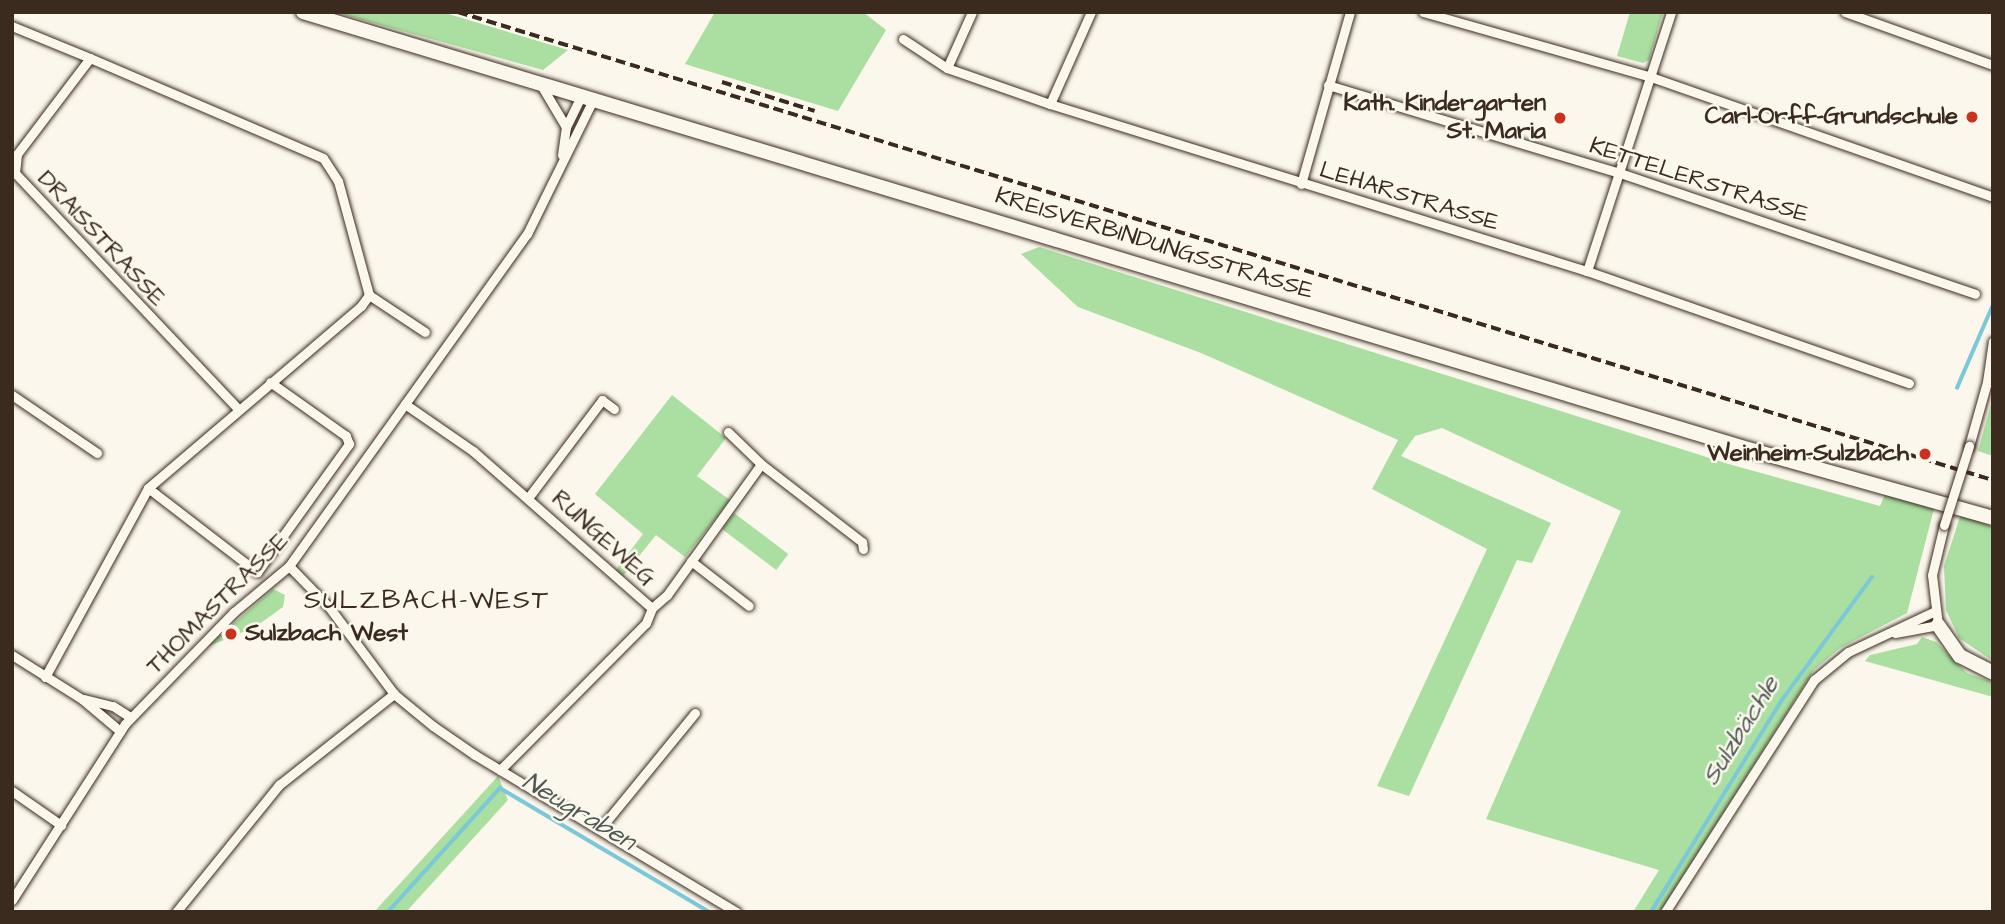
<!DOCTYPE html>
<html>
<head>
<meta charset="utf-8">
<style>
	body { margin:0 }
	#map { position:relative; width:2005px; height:924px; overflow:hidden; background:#fbf7ec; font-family:"Architects Daughter",sans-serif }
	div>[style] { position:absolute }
	.green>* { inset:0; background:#aadfa1; transform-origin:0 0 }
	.stream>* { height:3.5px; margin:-1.75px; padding:0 1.75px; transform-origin:1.75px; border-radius:1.75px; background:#7bc8d9 }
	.roads { filter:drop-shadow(0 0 2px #3b2a1e) drop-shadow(0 0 2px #3b2a1e) }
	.minor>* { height:9px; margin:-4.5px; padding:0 4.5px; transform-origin:4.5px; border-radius:4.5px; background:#fbf7ec }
	.primary>* { height:14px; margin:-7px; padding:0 7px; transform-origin:7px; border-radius:7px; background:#fbf7ec }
	.rail>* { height:3.5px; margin-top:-1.75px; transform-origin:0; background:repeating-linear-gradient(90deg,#3b2a1e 0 10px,transparent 0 15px) }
	.bridges { filter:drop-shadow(0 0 2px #3b2a1e) drop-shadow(0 0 2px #3b2a1e) }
	.minor-bridge>* { height:9px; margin:-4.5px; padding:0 4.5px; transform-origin:4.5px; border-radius:4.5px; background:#fbf7ec }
	.dots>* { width:19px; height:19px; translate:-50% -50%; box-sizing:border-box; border:4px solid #fbf7ec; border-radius:50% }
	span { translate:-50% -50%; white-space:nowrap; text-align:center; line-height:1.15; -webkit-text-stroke:5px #fbf7ec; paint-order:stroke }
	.poi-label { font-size:24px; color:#3b2a1e; font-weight:700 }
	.right { translate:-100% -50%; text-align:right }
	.left { translate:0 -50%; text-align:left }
	.street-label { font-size:24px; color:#3b2a1e }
	.neighbourhood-label { font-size:26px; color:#3b2a1e; letter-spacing:2px }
	.water-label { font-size:26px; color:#4e5956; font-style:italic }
	.frame { position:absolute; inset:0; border:14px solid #3b2a1e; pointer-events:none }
</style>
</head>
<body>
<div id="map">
	<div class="green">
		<div style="clip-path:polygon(334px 12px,442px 12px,568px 50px,543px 70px)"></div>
		<div style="clip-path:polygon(715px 12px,863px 12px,886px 30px,838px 111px,685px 64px)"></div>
		<div style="clip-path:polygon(1630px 12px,1663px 12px,1649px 60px,1643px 63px,1617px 56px)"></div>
		<div style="clip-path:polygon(1039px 247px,1732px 465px,1880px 506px,1887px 490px,1935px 505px,1907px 613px,1840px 648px,1814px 670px,1660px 912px,1633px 912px,1659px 870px,1486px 819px,1621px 511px,1442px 428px,1415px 436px,1401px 456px,1551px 523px,1532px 563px,1517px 560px,1409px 796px,1377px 786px,1487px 549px,1372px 489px,1398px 440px,1201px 353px,1078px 307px,1021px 254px)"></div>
		<div style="clip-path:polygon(672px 395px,726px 438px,697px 476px,730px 500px,685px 557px,656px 535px,623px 576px,616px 570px,643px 534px,595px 494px)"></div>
		<div style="clip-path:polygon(1993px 397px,1993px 456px,1978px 451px)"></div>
		<div style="left:734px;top:513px;width:68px;height:20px;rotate:37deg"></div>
		<div style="clip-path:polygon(1961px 514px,1993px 527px,1993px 661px,1959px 638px,1946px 610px,1944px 566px)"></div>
		<div style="clip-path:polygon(273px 589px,285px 595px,283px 607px,255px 627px,207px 647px)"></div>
		<div style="clip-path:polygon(1922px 637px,1936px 642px,1967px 673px,1993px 682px,1993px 697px,1865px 661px,1870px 655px,1917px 644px)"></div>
		<div style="clip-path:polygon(498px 776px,508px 800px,406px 912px,374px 912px)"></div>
	</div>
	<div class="stream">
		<div style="left:1957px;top:388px;width:90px;rotate:-66.6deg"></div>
		<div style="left:388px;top:912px;width:167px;rotate:-47.9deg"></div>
		<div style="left:500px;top:788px;width:244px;rotate:30.6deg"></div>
		<div style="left:1651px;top:912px;width:249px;rotate:-58.3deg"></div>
		<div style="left:1782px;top:700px;width:152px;rotate:-53.8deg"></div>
	</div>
	<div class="roads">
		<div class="minor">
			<div style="left:1423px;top:12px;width:237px;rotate:15.9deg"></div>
			<div style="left:1651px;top:77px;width:362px;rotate:19.3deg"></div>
			<div style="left:1845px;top:12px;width:157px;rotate:19.7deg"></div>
			<div style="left:12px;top:26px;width:84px;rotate:22.3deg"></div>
			<div style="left:903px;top:39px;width:53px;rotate:33.4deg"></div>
			<div style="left:947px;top:68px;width:109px;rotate:19.3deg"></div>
			<div style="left:1050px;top:104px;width:562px;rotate:17.28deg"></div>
			<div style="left:1587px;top:271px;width:341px;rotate:19.2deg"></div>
			<div style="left:947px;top:68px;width:61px;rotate:-65.9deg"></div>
			<div style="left:541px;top:85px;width:49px;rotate:59.2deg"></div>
			<div style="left:1328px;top:85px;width:305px;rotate:16.8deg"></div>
			<div style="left:1620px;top:173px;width:375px;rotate:18.8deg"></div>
			<div style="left:1050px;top:104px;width:101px;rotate:-66deg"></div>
			<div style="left:562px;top:155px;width:28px;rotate:-82deg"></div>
			<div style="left:566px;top:127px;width:37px;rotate:-64deg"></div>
			<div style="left:1301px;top:184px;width:179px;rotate:-74.1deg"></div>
			<div style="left:1587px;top:271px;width:272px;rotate:-72deg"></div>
			<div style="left:369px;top:295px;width:67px;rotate:33.5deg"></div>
			<div style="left:12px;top:395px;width:103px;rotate:34.3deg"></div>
			<div style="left:405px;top:404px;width:83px;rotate:34.7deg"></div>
			<div style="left:473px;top:451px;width:238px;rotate:41.3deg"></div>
			<div style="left:728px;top:432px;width:46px;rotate:44.1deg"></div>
			<div style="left:761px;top:464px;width:128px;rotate:37.7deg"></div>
			<div style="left:862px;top:542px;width:7px;rotate:82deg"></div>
			<div style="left:1969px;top:446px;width:66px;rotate:-74.3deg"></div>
			<div style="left:1987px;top:382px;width:41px;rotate:-81.7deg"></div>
			<div style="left:148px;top:488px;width:138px;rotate:37.6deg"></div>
			<div style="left:257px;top:572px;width:158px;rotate:-54.3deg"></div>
			<div style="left:349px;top:444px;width:9px;rotate:-111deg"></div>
			<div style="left:346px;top:436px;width:93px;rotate:-144.6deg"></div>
			<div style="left:528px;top:498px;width:123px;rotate:-52.9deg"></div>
			<div style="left:602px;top:400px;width:15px;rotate:37deg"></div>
			<div style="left:691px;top:561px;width:73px;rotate:37.8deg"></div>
			<div style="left:289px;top:566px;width:57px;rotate:45.7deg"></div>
			<div style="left:329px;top:607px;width:109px;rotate:53.2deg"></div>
			<div style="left:394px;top:694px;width:50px;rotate:39.4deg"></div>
			<div style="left:433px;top:726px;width:51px;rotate:34.6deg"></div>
			<div style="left:475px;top:755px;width:305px;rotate:31deg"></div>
			<div style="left:1895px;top:633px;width:44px;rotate:-10.5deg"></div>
			<div style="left:1938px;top:625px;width:50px;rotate:-96.8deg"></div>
			<div style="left:1932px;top:575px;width:51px;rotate:-76.5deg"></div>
			<div style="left:12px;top:655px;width:83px;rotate:32.2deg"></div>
			<div style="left:82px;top:699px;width:50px;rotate:40.1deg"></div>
			<div style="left:45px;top:677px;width:215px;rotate:-61.4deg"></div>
			<div style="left:148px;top:488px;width:280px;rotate:-40.5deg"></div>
			<div style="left:361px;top:306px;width:14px;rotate:-54deg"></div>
			<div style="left:369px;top:295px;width:118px;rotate:-105.2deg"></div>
			<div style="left:338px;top:181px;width:27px;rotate:-123deg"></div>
			<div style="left:323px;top:158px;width:254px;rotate:-156.8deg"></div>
			<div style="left:90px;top:58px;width:121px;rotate:127.2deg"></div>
			<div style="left:17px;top:154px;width:19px;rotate:96deg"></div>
			<div style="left:15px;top:173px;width:325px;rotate:46.6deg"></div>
			<div style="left:84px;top:699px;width:30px;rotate:14deg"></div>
			<div style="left:113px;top:706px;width:20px;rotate:33deg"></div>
			<div style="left:500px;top:770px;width:207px;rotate:-45.2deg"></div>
			<div style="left:646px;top:623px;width:16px;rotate:-68deg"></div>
			<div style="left:652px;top:608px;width:20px;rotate:-41deg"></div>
			<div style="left:667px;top:595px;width:161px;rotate:-54.3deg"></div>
			<div style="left:12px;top:791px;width:60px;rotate:34.8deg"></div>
			<div style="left:600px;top:829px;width:150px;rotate:-50.7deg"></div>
			<div style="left:12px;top:900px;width:209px;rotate:-57.3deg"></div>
			<div style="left:125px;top:724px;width:156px;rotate:-45.8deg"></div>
			<div style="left:234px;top:612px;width:72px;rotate:-39.9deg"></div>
			<div style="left:289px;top:566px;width:408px;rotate:-54.4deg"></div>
			<div style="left:527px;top:234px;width:152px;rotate:-63.8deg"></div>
			<div style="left:176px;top:912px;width:164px;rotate:-51deg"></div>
			<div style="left:279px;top:785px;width:147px;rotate:-38.4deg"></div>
			<div style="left:1665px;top:912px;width:276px;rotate:-57.3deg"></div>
			<div style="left:1814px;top:680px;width:44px;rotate:-39.5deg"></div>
			<div style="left:1848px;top:652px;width:94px;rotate:-25.2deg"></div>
		</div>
		<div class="primary">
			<div style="left:303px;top:12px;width:1513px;rotate:16.83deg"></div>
			<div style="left:1751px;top:450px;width:251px;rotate:15.7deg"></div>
			<div style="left:1938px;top:625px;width:38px;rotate:55deg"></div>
			<div style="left:1960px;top:656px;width:37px;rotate:27deg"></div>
		</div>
	</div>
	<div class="rail">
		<div style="left:458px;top:12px;width:1605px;rotate:16.96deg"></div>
		<div style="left:722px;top:82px;width:97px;rotate:17.3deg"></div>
	</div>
	<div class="bridges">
		<div class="minor-bridge">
			<div style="left:1944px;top:525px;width:83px;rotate:-72.4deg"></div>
		</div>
	</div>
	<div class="dots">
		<div style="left:1972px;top:117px;background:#c8321e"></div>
		<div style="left:1560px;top:118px;background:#c8321e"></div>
		<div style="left:1925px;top:454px;background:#c8321e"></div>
		<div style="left:231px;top:634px;background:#c8321e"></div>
	</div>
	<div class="poi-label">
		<span class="right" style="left:1546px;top:118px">Kath. Kindergarten<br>St. Maria</span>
		<span class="right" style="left:1958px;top:117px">Carl-Orff-Grundschule</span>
		<span class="right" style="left:1909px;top:454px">Weinheim-Sulzbach</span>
		<span class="left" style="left:245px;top:634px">Sulzbach West</span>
	</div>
	<div class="street-label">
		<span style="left:1699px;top:181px;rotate:18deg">KETTELERSTRASSE</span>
		<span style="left:1409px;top:197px;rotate:17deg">LEHARSTRASSE</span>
		<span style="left:101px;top:239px;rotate:47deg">DRAISSTRASSE</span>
		<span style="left:1154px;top:244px;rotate:17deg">KREISVERBINDUNGSSTRASSE</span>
		<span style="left:603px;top:539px;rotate:42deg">RUNGEWEG</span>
		<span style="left:218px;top:604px;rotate:-45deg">THOMASTRASSE</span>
	</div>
	<div class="neighbourhood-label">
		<span style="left:427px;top:601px">SULZBACH-WEST</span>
	</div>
	<div class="water-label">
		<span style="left:1741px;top:731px;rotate:-58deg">Sulzbächle</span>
		<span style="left:579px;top:812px;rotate:31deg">Neugraben</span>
	</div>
	<div class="frame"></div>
</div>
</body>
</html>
